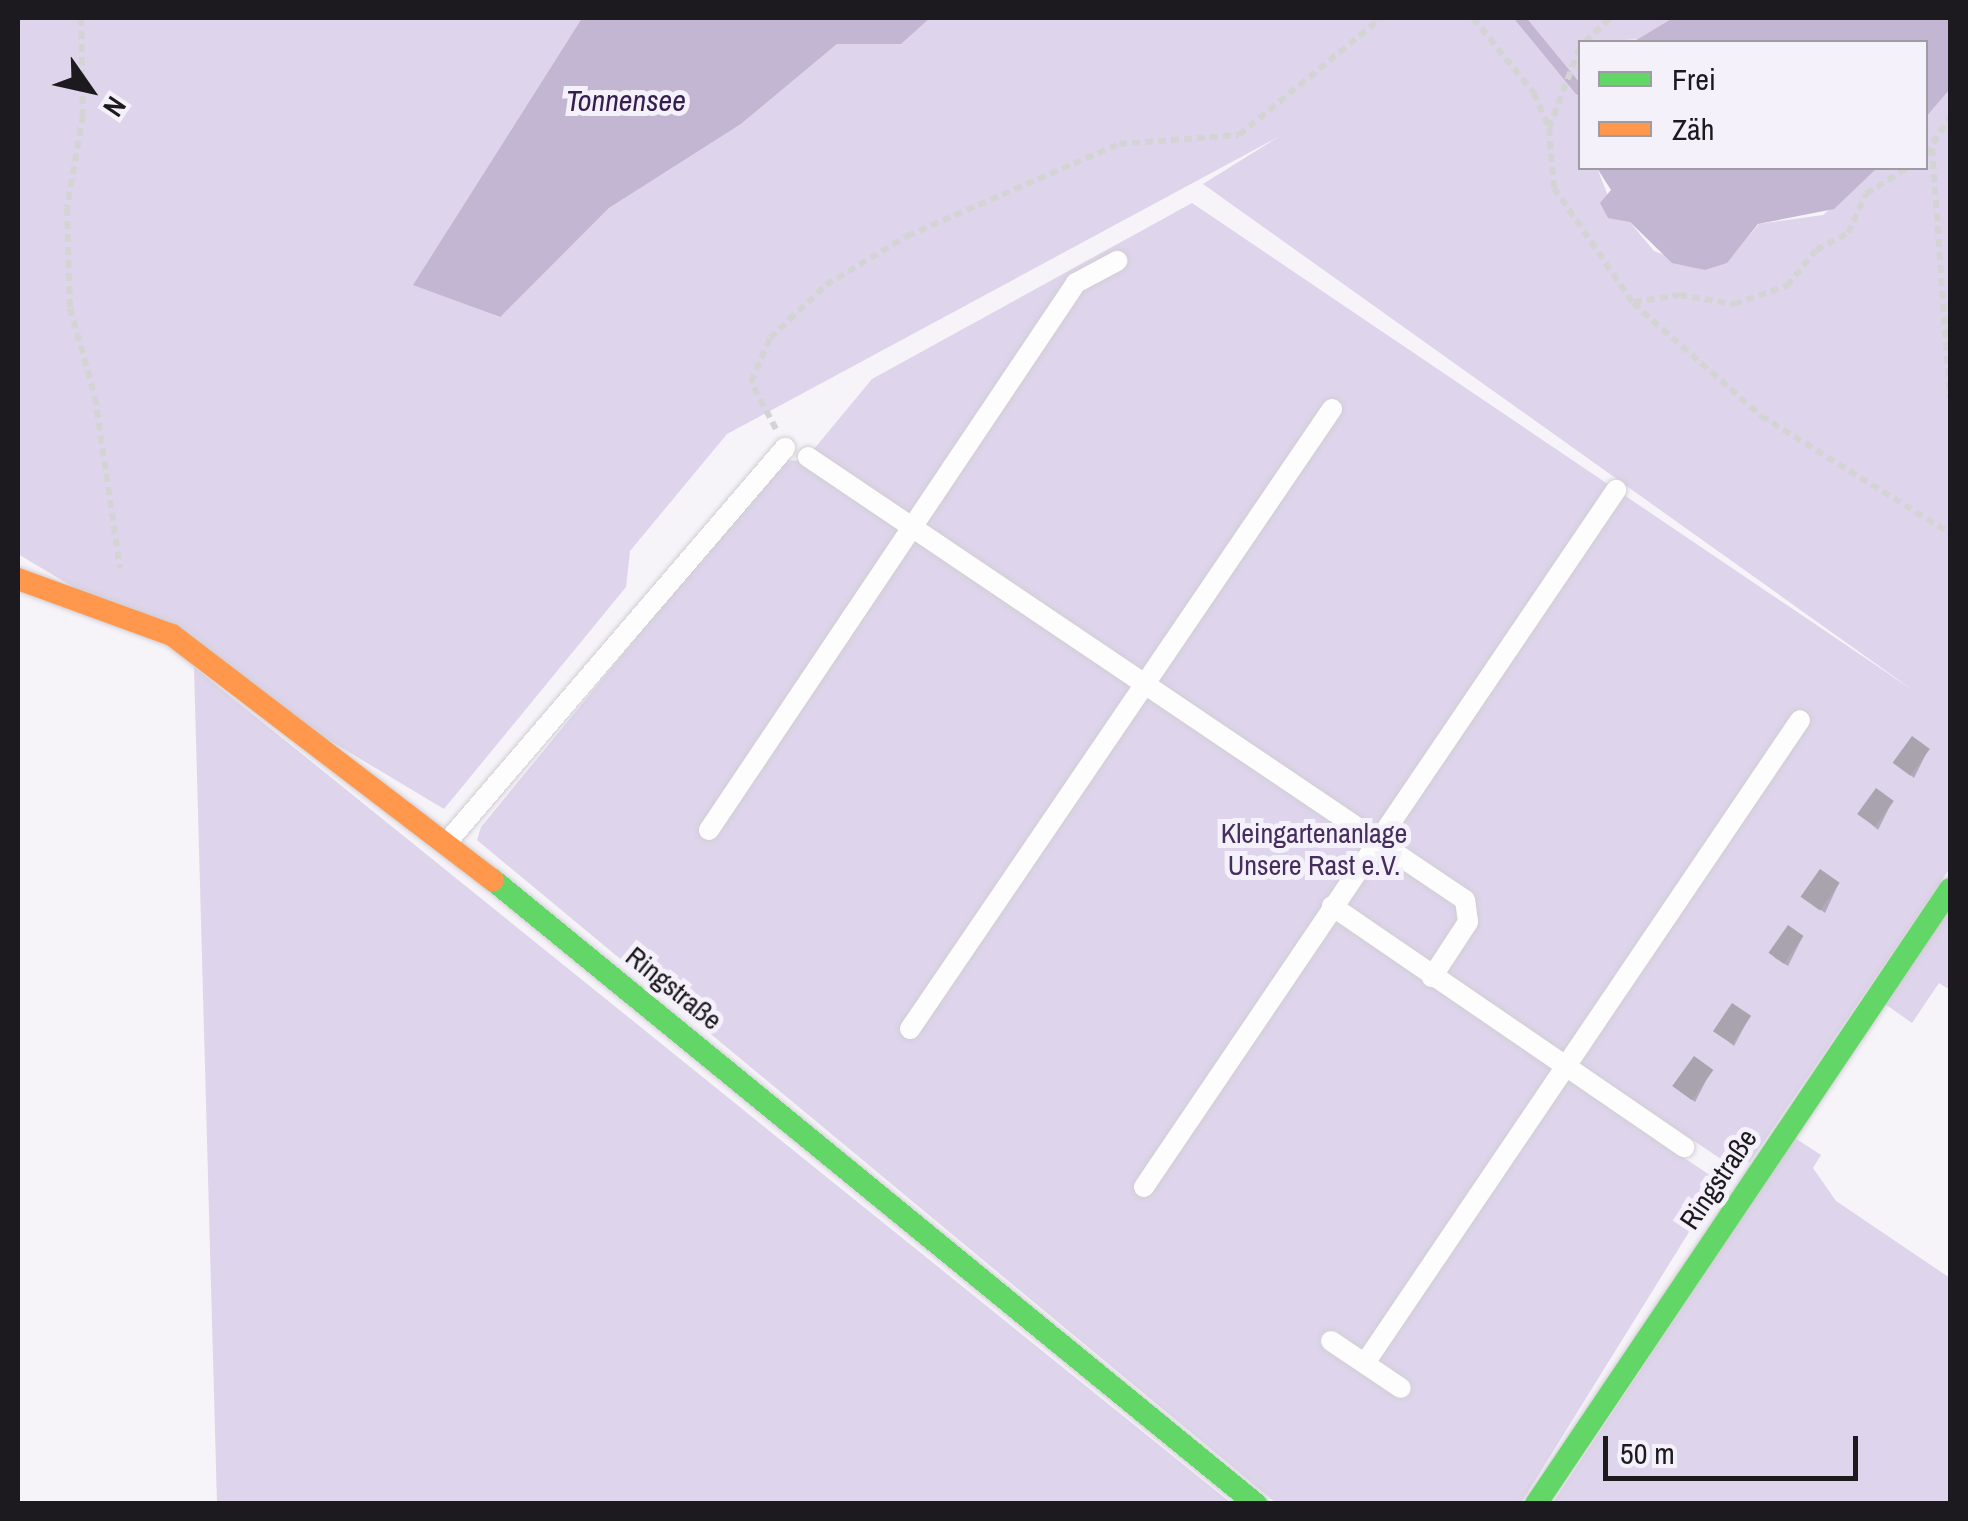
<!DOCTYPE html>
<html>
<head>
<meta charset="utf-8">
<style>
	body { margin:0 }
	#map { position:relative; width:1968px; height:1521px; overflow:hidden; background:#f6f3f9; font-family:"Archivo Narrow",sans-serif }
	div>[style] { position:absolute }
	.green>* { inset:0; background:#ded4eb }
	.water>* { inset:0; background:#c3b6d2 }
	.shadow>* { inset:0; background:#0003 }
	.stream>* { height:10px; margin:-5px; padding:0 5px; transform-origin:5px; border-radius:5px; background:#c3b6d2 }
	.building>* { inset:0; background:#a8a3ad; transform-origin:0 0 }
	.path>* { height:6px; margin-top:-3px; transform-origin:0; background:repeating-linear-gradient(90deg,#d4d4d5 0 8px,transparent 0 13px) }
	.roads { filter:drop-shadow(0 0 2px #d0ced3) drop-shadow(0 0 2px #d0ced3) }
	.lane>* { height:20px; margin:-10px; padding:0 10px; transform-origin:10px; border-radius:10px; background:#fefdfe }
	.fast>* { height:22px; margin:-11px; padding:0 11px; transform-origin:11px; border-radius:11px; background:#63d668 }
	.slow>* { height:22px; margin:-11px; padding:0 11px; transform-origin:11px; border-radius:11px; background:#ff974d }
	span { translate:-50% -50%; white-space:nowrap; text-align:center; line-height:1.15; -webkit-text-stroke:10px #f5f1fb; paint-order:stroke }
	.park-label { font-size:28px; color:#452d5e }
	.street-label { font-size:28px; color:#1c1a1e }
	.water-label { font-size:30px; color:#351d4d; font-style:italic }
	.frame { position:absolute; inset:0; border:20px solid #1c1a1e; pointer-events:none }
	.legend { position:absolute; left:1578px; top:40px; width:350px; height:130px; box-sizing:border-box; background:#f5f1fb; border:2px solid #9e9ba3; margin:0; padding:12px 18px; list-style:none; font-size:30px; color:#1c1a1e }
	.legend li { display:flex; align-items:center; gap:20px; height:50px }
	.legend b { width:50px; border:2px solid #9e9ba3 }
	.north { position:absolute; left:40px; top:40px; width:100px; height:100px; -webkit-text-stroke:8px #f5f1fb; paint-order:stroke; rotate:124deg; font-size:28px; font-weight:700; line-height:40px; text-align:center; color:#1c1a1e }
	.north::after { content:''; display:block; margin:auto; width:35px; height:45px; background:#1c1a1e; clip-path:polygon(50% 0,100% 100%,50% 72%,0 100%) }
	.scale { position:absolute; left:1603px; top:1436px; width:255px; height:45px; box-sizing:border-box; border:5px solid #1c1a1e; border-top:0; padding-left:12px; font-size:30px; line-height:35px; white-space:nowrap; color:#1c1a1e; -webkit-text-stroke:8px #f5f1fb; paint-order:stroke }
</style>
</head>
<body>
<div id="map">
	<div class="green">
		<div style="clip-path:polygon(18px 18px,582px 18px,414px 284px,499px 317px,609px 208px,741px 124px,837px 44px,901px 43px,930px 18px,1673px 18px,1645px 39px,1580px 42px,1580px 168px,1597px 168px,1608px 196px,1654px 251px,1705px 270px,1727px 262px,1759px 224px,1823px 215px,1877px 168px,1926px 168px,1926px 117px,1950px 89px,1950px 868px,1750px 1162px,1730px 1165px,1691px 1139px,1680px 1155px,1720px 1182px,1521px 1503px,1276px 1503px,477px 840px,481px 827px,782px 460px,804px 461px,872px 379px,1192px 203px,1917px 693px,1203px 184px,1280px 136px,727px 434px,630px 551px,626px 587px,444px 809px,18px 554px)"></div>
		<div style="clip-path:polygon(194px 667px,1231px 1503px,217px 1503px)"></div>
		<div style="clip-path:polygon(1950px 907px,1950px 990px,1939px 983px,1912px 1023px,1885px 1004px)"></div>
		<div style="clip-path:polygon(1795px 1138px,1821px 1155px,1813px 1168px,1836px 1201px,1950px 1278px,1950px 1503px,1552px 1504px)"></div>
	</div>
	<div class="water">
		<div style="clip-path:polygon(582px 18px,930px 18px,901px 44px,837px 44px,741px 124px,609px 208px,500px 317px,413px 285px)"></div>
		<div style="clip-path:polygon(1673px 18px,1950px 18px,1950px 89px,1926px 117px,1926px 42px,1633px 42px)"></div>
		<div style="clip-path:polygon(1597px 168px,1877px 168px,1834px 209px,1758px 224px,1727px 263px,1705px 270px,1672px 263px,1630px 222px,1608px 218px,1600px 203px,1611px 190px)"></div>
	</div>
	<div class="shadow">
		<div style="clip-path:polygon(1928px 750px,1914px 778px,1896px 763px)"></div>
		<div style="clip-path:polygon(1892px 802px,1878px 830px,1861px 815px)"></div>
		<div style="clip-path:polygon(1838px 885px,1825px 913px,1804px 897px)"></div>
		<div style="clip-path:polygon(1802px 938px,1788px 966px,1775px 958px,1772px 954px)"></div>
		<div style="clip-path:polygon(1749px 1018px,1734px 1046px,1716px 1031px)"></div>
		<div style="clip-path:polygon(1711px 1071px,1695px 1102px,1676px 1087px)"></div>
	</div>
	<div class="stream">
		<div style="left:1520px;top:18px;width:94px;rotate:50.6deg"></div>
	</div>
	<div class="building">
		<div style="left:1912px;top:736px;width:22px;height:33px;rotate:36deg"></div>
		<div style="left:1876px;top:788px;width:22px;height:32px;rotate:36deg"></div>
		<div style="left:1820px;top:869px;width:24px;height:34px;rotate:35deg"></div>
		<div style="left:1788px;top:925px;width:19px;height:34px;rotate:35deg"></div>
		<div style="left:1732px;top:1003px;width:23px;height:34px;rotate:34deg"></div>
		<div style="left:1694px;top:1056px;width:24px;height:37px;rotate:36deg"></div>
	</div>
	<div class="path">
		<div style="left:81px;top:18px;width:97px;rotate:88.8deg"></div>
		<div style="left:83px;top:115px;width:94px;rotate:99.8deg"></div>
		<div style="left:67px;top:208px;width:100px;rotate:88.3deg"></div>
		<div style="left:70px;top:308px;width:92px;rotate:74.3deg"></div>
		<div style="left:95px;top:397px;width:173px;rotate:81.7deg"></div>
		<div style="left:1473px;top:18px;width:97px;rotate:50.9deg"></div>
		<div style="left:1534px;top:93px;width:38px;rotate:67deg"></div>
		<div style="left:1549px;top:128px;width:60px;rotate:85.2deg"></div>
		<div style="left:1554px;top:188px;width:140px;rotate:55.5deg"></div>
		<div style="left:1633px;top:303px;width:171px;rotate:41.4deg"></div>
		<div style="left:1761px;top:416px;width:222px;rotate:31.8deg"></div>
		<div style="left:1585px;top:42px;width:35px;rotate:-44deg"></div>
		<div style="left:1549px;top:128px;width:87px;rotate:-69.1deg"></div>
		<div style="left:1932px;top:148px;width:250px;rotate:85.9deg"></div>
		<div style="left:1926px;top:154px;width:44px;rotate:-57deg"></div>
		<div style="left:1634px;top:302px;width:46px;rotate:-8.8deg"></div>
		<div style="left:1679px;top:295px;width:56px;rotate:9.3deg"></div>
		<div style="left:1734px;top:304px;width:56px;rotate:-18.8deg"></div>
		<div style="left:1787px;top:286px;width:46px;rotate:-51.1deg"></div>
		<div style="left:1816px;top:250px;width:36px;rotate:-28deg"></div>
		<div style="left:1848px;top:233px;width:43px;rotate:-65.2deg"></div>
		<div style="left:1866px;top:194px;width:49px;rotate:-32.4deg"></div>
		<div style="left:776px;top:429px;width:53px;rotate:-118deg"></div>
		<div style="left:751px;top:382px;width:48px;rotate:-66.6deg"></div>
		<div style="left:770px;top:338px;width:77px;rotate:-43.4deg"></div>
		<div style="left:826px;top:285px;width:95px;rotate:-31.2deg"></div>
		<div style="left:907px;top:236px;width:231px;rotate:-23.5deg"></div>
		<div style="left:1119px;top:144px;width:120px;rotate:-4.3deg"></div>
		<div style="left:1239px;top:135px;width:184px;rotate:-39.5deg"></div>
	</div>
	<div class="roads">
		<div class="lane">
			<div style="left:808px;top:457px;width:792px;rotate:33.99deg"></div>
			<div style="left:1465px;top:900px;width:22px;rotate:82deg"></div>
			<div style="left:1468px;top:922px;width:66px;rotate:123.2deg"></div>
			<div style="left:709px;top:830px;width:659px;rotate:-56.14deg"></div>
			<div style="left:1076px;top:283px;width:47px;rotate:-28.2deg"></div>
			<div style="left:448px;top:841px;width:518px;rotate:-49.39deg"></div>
			<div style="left:1332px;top:906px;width:427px;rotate:34.4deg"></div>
			<div style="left:910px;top:1029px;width:750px;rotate:-55.76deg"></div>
			<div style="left:1144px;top:1187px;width:842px;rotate:-55.89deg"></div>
			<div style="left:1331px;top:1341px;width:84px;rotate:33.9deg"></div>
			<div style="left:1365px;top:1363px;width:776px;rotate:-55.92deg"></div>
		</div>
		<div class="fast">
			<div style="left:493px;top:880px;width:986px;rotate:39.28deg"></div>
			<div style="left:1536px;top:1504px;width:741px;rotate:-56.05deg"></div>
		</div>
		<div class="slow">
			<div style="left:18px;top:579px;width:164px;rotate:20deg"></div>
			<div style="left:172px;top:635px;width:404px;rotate:37.4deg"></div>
		</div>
	</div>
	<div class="park-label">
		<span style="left:1314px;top:849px">Kleingartenanlage<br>Unsere Rast e.V.</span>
	</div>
	<div class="street-label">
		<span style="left:674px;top:988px;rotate:39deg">Ringstraße</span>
		<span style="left:1718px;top:1179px;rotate:-56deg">Ringstraße</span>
	</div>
	<div class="water-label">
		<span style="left:626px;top:100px">Tonnensee</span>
	</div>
	<div class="frame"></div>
	<ul class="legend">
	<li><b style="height:12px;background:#63d668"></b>Frei</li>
	<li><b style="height:12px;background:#ff974d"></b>Zäh</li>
	</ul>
	<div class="north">N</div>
	<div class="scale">50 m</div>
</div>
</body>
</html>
